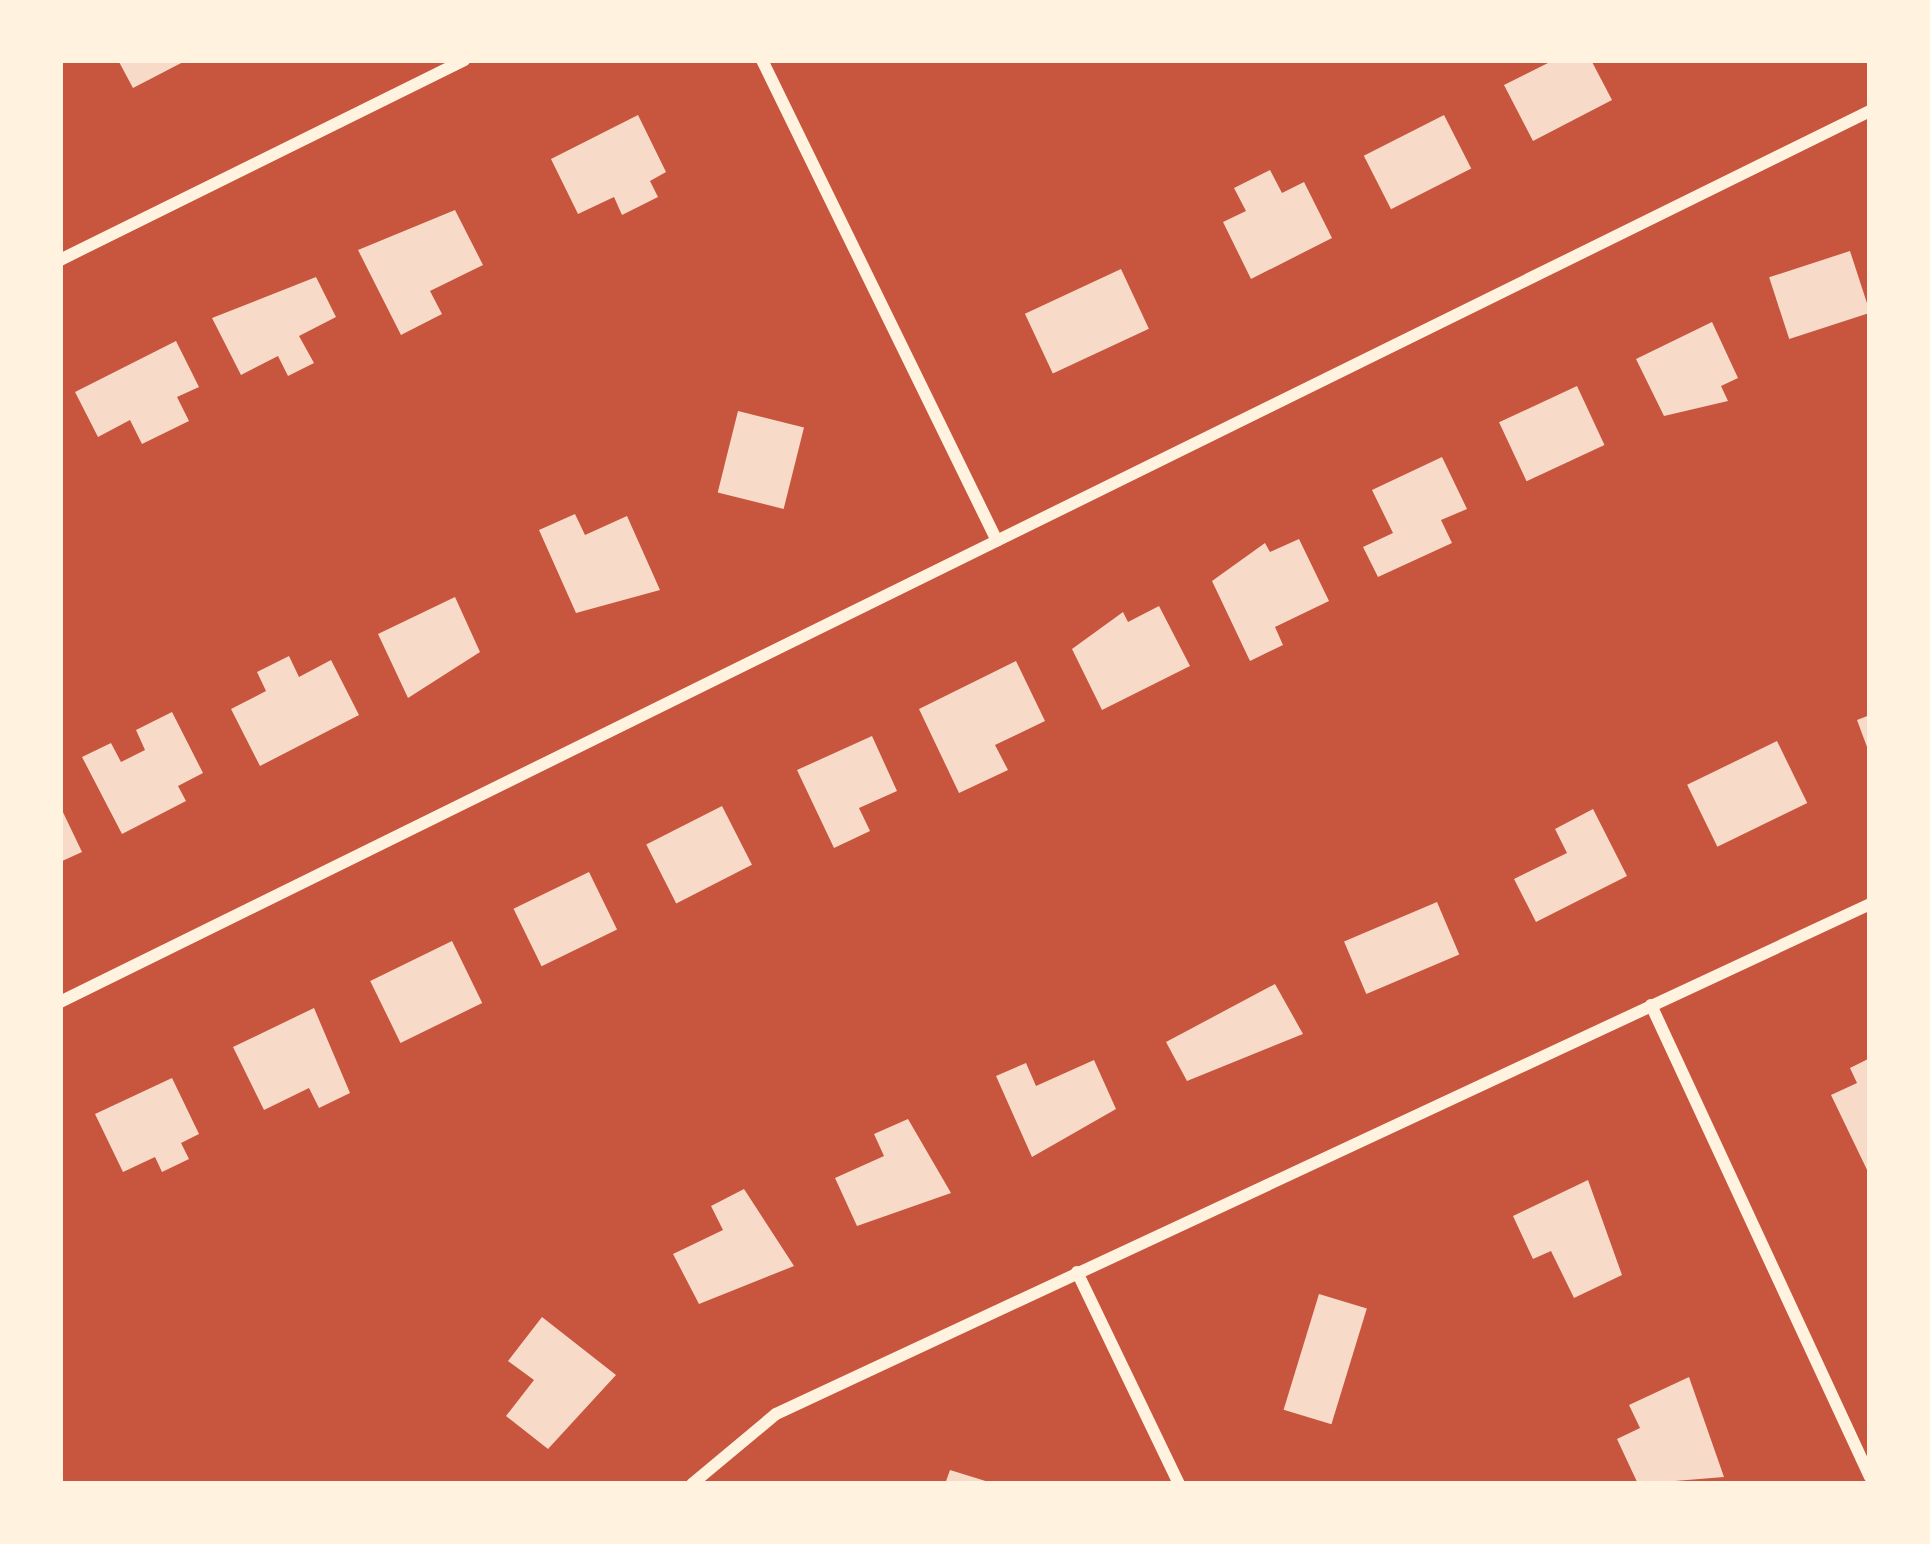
<!DOCTYPE html>
<html>
<head>
<meta charset="utf-8">
<style>
	body { margin:0 }
	#map { position:relative; width:1930px; height:1544px; overflow:hidden; background:#c8553d; font-family:Merriweather,serif }
	div>[style] { position:absolute }
	.building>* { inset:0; background:#f7dbc8; transform-origin:0 0 }
	.minor>* { height:12px; margin:-6px; padding:0 6px; transform-origin:6px; border-radius:6px; background:#fff3e0 }
	span { translate:-50% -50%; white-space:nowrap; text-align:center; line-height:1.15; -webkit-text-stroke:12px #fff3e0; paint-order:stroke }
	.frame { position:absolute; inset:0; border:63px solid #fff3e0; pointer-events:none }
</style>
</head>
<body>
<div id="map">
	<div class="building">
		<div style="clip-path:polygon(118px 60px,187px 60px,133px 88px)"></div>
		<div style="clip-path:polygon(1554px 60px,1591px 60px,1612px 100px,1533px 141px,1504px 85px)"></div>
		<div style="clip-path:polygon(638px 115px,666px 172px,650px 181px,658px 197px,622px 215px,614px 197px,578px 214px,551px 159px)"></div>
		<div style="left:1444px;top:115px;width:60px;height:90px;rotate:63deg"></div>
		<div style="clip-path:polygon(1270px 170px,1282px 193px,1304px 182px,1332px 238px,1251px 279px,1223px 222px,1246px 211px,1234px 188px)"></div>
		<div style="clip-path:polygon(455px 210px,483px 265px,430px 291px,442px 314px,401px 335px,358px 250px)"></div>
		<div style="left:1850px;top:251px;width:65px;height:85px;rotate:72deg"></div>
		<div style="left:1121px;top:269px;width:66px;height:106px;rotate:65deg"></div>
		<div style="clip-path:polygon(316px 277px,336px 317px,299px 336px,314px 363px,288px 376px,278px 356px,241px 375px,212px 318px)"></div>
		<div style="clip-path:polygon(1712px 322px,1738px 378px,1721px 386px,1728px 401px,1664px 416px,1636px 359px)"></div>
		<div style="clip-path:polygon(176px 341px,199px 387px,177px 397px,189px 421px,142px 444px,130px 420px,98px 437px,75px 392px)"></div>
		<div style="left:1577px;top:386px;width:65px;height:86px;rotate:65deg"></div>
		<div style="left:738px;top:411px;width:68px;height:84px;rotate:14deg"></div>
		<div style="clip-path:polygon(1442px 457px,1467px 509px,1441px 520px,1452px 543px,1378px 577px,1363px 547px,1393px 533px,1372px 490px)"></div>
		<div style="clip-path:polygon(575px 514px,585px 535px,627px 516px,660px 590px,576px 613px,539px 530px)"></div>
		<div style="clip-path:polygon(1299px 539px,1329px 601px,1275px 627px,1283px 645px,1250px 661px,1212px 581px,1265px 543px,1270px 552px)"></div>
		<div style="clip-path:polygon(455px 597px,480px 652px,408px 698px,378px 634px)"></div>
		<div style="clip-path:polygon(1159px 606px,1190px 666px,1102px 710px,1072px 649px,1123px 612px,1128px 622px)"></div>
		<div style="clip-path:polygon(289px 656px,299px 677px,331px 660px,359px 715px,260px 766px,231px 709px,266px 691px,257px 672px)"></div>
		<div style="clip-path:polygon(1016px 661px,1045px 721px,995px 745px,1008px 770px,959px 793px,919px 709px)"></div>
		<div style="clip-path:polygon(172px 712px,203px 773px,178px 786px,186px 801px,122px 834px,82px 757px,111px 743px,121px 762px,145px 750px,136px 730px)"></div>
		<div style="clip-path:polygon(1870px 715px,1870px 755px,1857px 720px)"></div>
		<div style="clip-path:polygon(872px 736px,897px 791px,859px 808px,870px 831px,834px 848px,797px 770px)"></div>
		<div style="left:1777px;top:741px;width:69px;height:100px;rotate:64deg"></div>
		<div style="clip-path:polygon(60px 806px,82px 852px,60px 862px)"></div>
		<div style="left:722px;top:806px;width:66px;height:85px;rotate:63deg"></div>
		<div style="clip-path:polygon(1593px 809px,1627px 876px,1536px 922px,1514px 879px,1567px 853px,1555px 829px)"></div>
		<div style="left:589px;top:872px;width:64px;height:84px;rotate:64deg"></div>
		<div style="left:1437px;top:902px;width:57px;height:101px;rotate:67deg"></div>
		<div style="left:452px;top:941px;width:69px;height:91px;rotate:64deg"></div>
		<div style="clip-path:polygon(1275px 984px,1303px 1034px,1187px 1081px,1166px 1042px)"></div>
		<div style="clip-path:polygon(314px 1008px,350px 1093px,319px 1108px,309px 1088px,264px 1110px,233px 1047px)"></div>
		<div style="clip-path:polygon(1870px 1058px,1870px 1176px,1831px 1095px,1857px 1083px,1850px 1068px)"></div>
		<div style="clip-path:polygon(1094px 1060px,1116px 1109px,1032px 1157px,996px 1076px,1026px 1063px,1036px 1086px)"></div>
		<div style="clip-path:polygon(172px 1078px,199px 1134px,181px 1143px,189px 1159px,162px 1172px,155px 1157px,123px 1172px,95px 1114px)"></div>
		<div style="clip-path:polygon(908px 1119px,951px 1193px,857px 1226px,835px 1178px,884px 1156px,874px 1134px)"></div>
		<div style="clip-path:polygon(1588px 1180px,1622px 1275px,1574px 1298px,1551px 1251px,1533px 1259px,1513px 1216px)"></div>
		<div style="clip-path:polygon(744px 1189px,794px 1266px,699px 1304px,673px 1254px,723px 1230px,711px 1206px)"></div>
		<div style="left:1319px;top:1294px;width:50px;height:121px;rotate:17deg"></div>
		<div style="clip-path:polygon(542px 1317px,616px 1375px,548px 1449px,506px 1416px,534px 1380px,508px 1361px)"></div>
		<div style="clip-path:polygon(1689px 1377px,1724px 1477px,1638px 1484px,1617px 1439px,1640px 1428px,1629px 1405px)"></div>
		<div style="clip-path:polygon(950px 1470px,992px 1483px,992px 1484px,945px 1484px)"></div>
	</div>
	<div class="minor">
		<div style="left:762px;top:60px;width:535px;rotate:63.96deg"></div>
		<div style="left:60px;top:260px;width:451px;rotate:-26.3deg"></div>
		<div style="left:60px;top:1002px;width:2017px;rotate:-26.21deg"></div>
		<div style="left:1651px;top:1005px;width:520px;rotate:65.11deg"></div>
		<div style="left:1077px;top:1272px;width:235px;rotate:64.3deg"></div>
		<div style="left:692px;top:1484px;width:109px;rotate:-39.8deg"></div>
		<div style="left:776px;top:1414px;width:1207px;rotate:-24.99deg"></div>
	</div>
	<div class="frame"></div>
</div>
</body>
</html>
